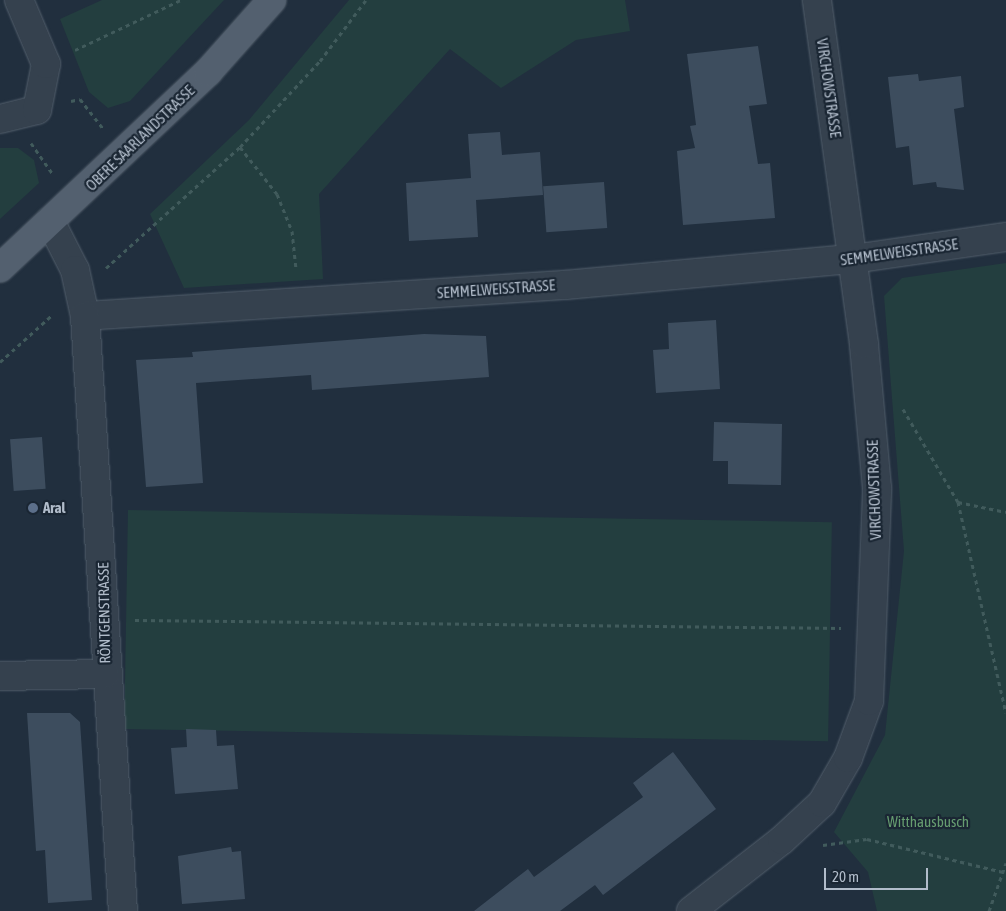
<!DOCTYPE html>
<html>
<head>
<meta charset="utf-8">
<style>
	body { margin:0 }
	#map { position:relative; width:1006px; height:911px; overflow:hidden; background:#212f3e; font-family:"Asap Condensed",sans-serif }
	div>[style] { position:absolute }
	.green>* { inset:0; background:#233e3f; transform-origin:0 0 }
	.building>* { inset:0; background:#3d4d5e; transform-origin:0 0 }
	.path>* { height:3px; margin-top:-1.5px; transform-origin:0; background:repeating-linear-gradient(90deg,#415b5c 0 4px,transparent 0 8px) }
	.roads { filter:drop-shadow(0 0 1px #535f6c) drop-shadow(0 0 1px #535f6c) }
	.minor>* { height:28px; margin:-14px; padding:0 14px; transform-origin:14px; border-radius:14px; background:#35414e }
	.major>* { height:28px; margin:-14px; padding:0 14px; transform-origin:14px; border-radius:14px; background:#53606f }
	.dots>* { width:14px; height:14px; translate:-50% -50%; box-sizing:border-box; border:2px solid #1a2633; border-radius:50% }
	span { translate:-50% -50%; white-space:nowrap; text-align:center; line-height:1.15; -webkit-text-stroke:4.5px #1a2633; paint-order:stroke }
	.street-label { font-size:15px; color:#b1bcca }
	.poi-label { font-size:15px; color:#b1bcca; font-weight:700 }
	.left { translate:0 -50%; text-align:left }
	.park-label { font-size:15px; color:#669d70 }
	.scale { position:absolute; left:824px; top:868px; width:104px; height:22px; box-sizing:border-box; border:2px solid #b1bcca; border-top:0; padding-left:6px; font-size:15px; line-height:18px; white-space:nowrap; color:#b1bcca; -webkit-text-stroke:4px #1a2633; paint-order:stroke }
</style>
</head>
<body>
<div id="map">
	<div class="green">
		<div style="clip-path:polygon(102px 0,224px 0,130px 101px,108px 108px,89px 92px,60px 19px)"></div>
		<div style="clip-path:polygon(349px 0,625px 0,630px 31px,576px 40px,501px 88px,450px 49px,319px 194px,323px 279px,184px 288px,150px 214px,249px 120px)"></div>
		<div style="clip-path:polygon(0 148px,18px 148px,34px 160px,39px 183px,0 219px)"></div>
		<div style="clip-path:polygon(1006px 263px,1006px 911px,877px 911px,868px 872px,834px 832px,885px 735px,904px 551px,884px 296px,902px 278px)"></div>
		<div style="left:128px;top:510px;width:704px;height:219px;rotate:1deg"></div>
	</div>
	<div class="building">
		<div style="clip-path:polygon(758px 46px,767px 104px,749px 106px,758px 164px,770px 163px,775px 218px,683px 225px,677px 151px,695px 148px,690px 126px,696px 125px,687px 54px)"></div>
		<div style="clip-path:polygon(918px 74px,919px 81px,961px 76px,964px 107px,954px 109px,964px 190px,937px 187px,936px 182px,913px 185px,909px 146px,896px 148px,888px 77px)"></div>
		<div style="clip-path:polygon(500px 132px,502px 155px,540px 152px,543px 195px,476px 200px,478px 237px,409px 241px,406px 183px,471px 178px,468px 134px)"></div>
		<div style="left:604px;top:182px;width:46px;height:61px;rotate:86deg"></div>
		<div style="clip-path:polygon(716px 320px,720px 389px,656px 393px,653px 350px,669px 349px,668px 323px)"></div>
		<div style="clip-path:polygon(424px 334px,486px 336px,489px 377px,312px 390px,311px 375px,196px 383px,203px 483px,146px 487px,136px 360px,193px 357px,192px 352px)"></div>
		<div style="clip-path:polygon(714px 422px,782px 424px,781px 485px,728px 484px,728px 461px,713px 461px)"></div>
		<div style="left:42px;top:437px;width:52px;height:32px;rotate:86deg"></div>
		<div style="clip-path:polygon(27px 713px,70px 713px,80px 722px,92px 900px,48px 903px,45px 850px,36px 851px)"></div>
		<div style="clip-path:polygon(186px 729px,216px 730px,217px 746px,234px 745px,238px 789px,175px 794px,171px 748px,187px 747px)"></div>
		<div style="clip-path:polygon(673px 752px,716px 809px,603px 895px,595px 885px,560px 911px,474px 911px,528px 869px,534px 877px,643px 797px,633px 783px)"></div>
		<div style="clip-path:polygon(231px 847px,232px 852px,241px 851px,245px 899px,182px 904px,178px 856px)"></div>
	</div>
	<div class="path">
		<div style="left:75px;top:50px;width:117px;rotate:-25.3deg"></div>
		<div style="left:71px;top:101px;width:9px;rotate:-13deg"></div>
		<div style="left:80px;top:99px;width:37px;rotate:52deg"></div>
		<div style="left:31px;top:143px;width:39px;rotate:55deg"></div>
		<div style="left:240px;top:147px;width:60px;rotate:51.8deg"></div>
		<div style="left:277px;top:194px;width:40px;rotate:68deg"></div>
		<div style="left:292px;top:231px;width:39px;rotate:84deg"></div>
		<div style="left:106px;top:268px;width:181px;rotate:-42.1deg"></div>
		<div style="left:240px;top:147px;width:117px;rotate:-47.1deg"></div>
		<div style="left:320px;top:61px;width:76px;rotate:-53deg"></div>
		<div style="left:0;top:362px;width:70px;rotate:-42.1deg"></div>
		<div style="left:903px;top:409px;width:108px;rotate:59.4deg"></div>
		<div style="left:958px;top:502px;width:216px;rotate:77.2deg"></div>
		<div style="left:958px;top:502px;width:49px;rotate:11.8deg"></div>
		<div style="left:135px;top:620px;width:706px;rotate:0.65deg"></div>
		<div style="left:823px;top:845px;width:44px;rotate:-7.8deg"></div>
		<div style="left:867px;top:839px;width:140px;rotate:13.6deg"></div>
		<div style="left:989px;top:911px;width:51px;rotate:-70.5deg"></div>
	</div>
	<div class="roads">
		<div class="minor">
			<div style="left:0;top:119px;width:38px;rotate:-14deg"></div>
			<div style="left:37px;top:110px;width:47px;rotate:-78.9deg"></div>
			<div style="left:46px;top:64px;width:69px;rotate:-112.9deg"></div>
			<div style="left:50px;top:221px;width:55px;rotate:63deg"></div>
			<div style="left:75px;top:270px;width:47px;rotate:77.7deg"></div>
			<div style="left:85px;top:316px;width:481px;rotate:-3.7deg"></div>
			<div style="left:565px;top:285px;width:289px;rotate:-5.2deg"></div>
			<div style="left:853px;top:259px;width:155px;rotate:-8.2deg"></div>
			<div style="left:85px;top:316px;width:596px;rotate:86.35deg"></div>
			<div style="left:0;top:676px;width:105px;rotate:-1.1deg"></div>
			<div style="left:691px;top:911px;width:115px;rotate:-38deg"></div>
			<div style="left:782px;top:840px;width:54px;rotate:-42.8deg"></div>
			<div style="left:822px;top:803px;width:52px;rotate:-60deg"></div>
			<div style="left:848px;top:758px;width:61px;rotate:-69.8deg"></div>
			<div style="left:869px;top:701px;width:213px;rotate:-87.8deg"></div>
			<div style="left:877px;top:488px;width:145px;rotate:-95.2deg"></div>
			<div style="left:864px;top:344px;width:347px;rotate:-97.8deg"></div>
		</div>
		<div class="major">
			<div style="left:0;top:268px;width:286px;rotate:-43.3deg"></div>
			<div style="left:208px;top:72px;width:96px;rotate:-48.4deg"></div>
		</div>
	</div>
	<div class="dots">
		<div style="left:33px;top:508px;background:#5c6f8a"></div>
	</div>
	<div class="street-label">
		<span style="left:829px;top:88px;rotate:82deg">VIRCHOWSTRASSE</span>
		<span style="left:140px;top:138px;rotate:-44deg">OBERE SAARLANDSTRASSE</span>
		<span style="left:899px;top:252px;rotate:-8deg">SEMMELWEISSTRASSE</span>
		<span style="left:496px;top:289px;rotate:-4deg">SEMMELWEISSTRASSE</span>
		<span style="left:874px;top:490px;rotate:-92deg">VIRCHOWSTRASSE</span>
		<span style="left:104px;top:613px;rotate:-91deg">RÖNTGENSTRASSE</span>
	</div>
	<div class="poi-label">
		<span class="left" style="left:43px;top:508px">Aral</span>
	</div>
	<div class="park-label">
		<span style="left:928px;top:822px">Witthausbusch</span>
	</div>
	<div class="scale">20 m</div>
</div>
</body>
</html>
